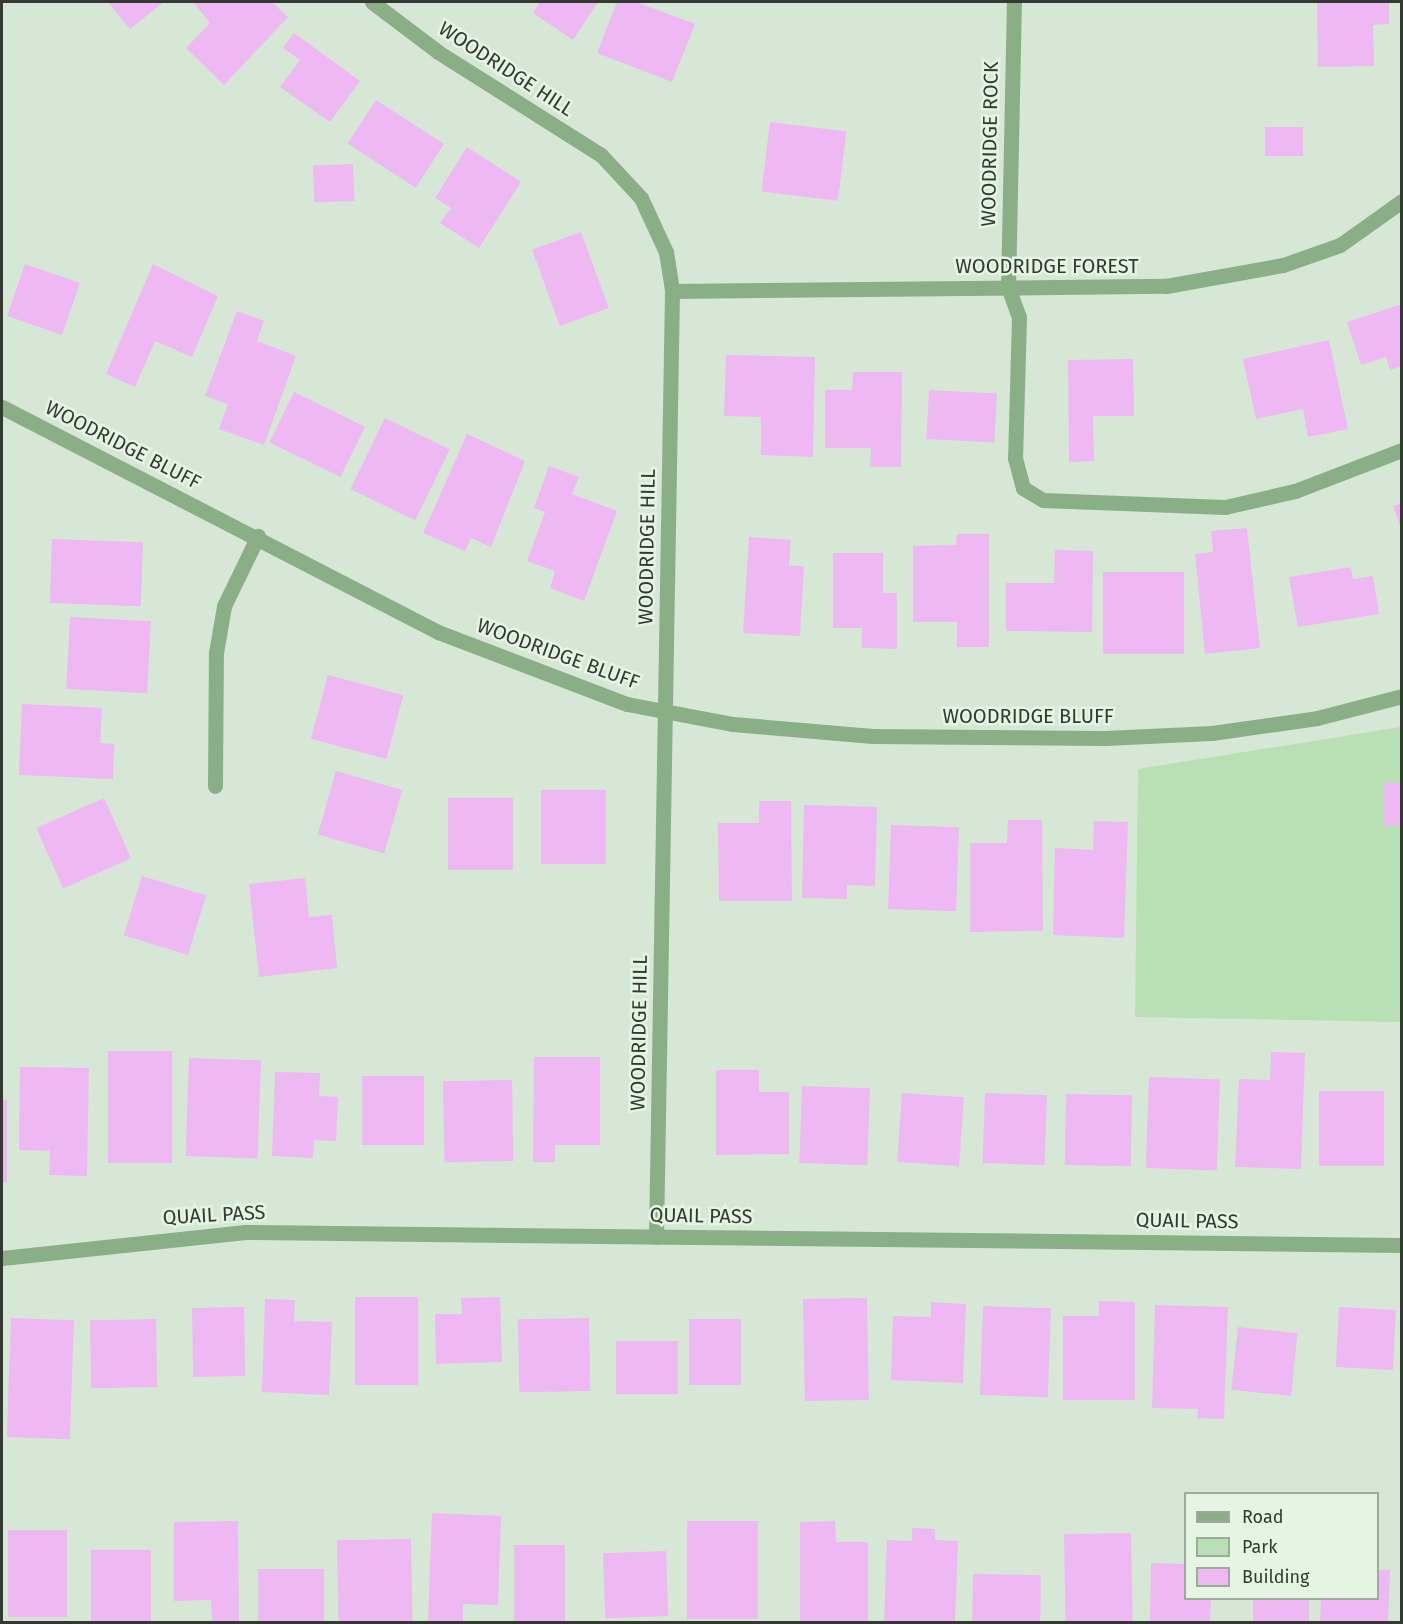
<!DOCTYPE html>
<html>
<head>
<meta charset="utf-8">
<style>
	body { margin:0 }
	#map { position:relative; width:1403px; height:1624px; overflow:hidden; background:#d7e7d5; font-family:"Fira Sans",sans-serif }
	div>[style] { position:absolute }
	.green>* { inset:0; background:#b8e0b4 }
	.building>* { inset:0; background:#eeb9f2; transform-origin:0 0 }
	.lane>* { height:15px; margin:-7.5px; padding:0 7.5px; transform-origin:7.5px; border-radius:7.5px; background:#8aaf87 }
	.street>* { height:15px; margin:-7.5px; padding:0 7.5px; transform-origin:7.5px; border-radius:7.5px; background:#8aaf87 }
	span { translate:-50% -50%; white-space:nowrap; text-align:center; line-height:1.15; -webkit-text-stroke:5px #e4f5e2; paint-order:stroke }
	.street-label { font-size:20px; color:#343a33 }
	.frame { position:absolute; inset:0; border:3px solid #343a33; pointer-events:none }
	.legend { position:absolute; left:1184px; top:1492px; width:195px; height:108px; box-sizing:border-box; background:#e4f5e2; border:2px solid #9eaa9c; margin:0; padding:8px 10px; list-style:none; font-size:18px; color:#343a33 }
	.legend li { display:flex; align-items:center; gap:12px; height:30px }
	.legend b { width:30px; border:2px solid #9eaa9c }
</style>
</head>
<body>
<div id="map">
	<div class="green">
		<div style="clip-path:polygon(1401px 727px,1401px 1022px,1135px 1017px,1138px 769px)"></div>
	</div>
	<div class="building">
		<div style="clip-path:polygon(108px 2px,164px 2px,130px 29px)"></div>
		<div style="clip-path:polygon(193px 2px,272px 2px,288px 17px,224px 85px,186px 48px,210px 23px)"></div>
		<div style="clip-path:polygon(540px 2px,598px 2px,573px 40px,533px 13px)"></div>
		<div style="clip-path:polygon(617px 2px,636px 2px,695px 24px,672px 82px,597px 53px)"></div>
		<div style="clip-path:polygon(1317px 2px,1389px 2px,1389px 24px,1373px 25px,1374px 66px,1318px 67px)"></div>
		<div style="clip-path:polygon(294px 33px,360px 81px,330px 122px,280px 87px,300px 60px,283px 48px)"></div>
		<div style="left:376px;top:100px;width:81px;height:52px;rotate:33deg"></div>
		<div style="left:770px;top:122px;width:77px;height:70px;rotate:7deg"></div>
		<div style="left:1303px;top:127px;width:29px;height:38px;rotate:90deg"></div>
		<div style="clip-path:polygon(467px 147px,521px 182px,479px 248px,440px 223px,451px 208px,435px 198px)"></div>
		<div style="left:353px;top:164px;width:37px;height:40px;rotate:88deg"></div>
		<div style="left:581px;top:232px;width:81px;height:52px;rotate:70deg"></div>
		<div style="left:25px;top:264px;width:58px;height:55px;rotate:19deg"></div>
		<div style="clip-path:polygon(153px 264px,218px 296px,192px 357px,155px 341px,135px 387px,106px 374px)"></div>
		<div style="clip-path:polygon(1402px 304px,1402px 366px,1390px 370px,1386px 357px,1361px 365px,1347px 322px)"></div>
		<div style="clip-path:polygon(237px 311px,264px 321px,257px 341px,296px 356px,264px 445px,219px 429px,228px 404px,205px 396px)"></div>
		<div style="clip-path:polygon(1329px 340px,1348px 429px,1308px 437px,1303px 409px,1256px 419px,1243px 359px)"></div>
		<div style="clip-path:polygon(726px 355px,815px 357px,813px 457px,761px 455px,761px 417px,724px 416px)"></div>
		<div style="clip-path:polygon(1133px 359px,1134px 416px,1093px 416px,1094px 461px,1069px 462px,1068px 360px)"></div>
		<div style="clip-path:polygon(853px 372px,902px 372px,901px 467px,870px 467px,871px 448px,825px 448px,825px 390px,852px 390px)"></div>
		<div style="left:929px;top:390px;width:68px;height:49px;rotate:3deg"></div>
		<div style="left:294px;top:392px;width:79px;height:56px;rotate:26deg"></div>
		<div style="left:385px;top:418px;width:72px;height:79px;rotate:26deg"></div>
		<div style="clip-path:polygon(467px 434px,525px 461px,491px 547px,471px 538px,465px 551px,423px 533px)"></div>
		<div style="clip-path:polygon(549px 466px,579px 477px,572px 494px,617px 511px,584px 601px,550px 588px,555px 571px,527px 561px,545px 512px,534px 508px)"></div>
		<div style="clip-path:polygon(1402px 503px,1402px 528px,1401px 528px,1393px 506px)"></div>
		<div style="clip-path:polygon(1247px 528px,1260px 648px,1205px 654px,1195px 554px,1213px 552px,1211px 531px)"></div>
		<div style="clip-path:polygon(957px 534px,989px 534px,989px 647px,957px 647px,957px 622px,913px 622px,913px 546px,956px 545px)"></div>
		<div style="clip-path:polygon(749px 537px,791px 540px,789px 566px,804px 566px,800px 636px,743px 633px)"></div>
		<div style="left:52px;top:539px;width:91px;height:64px;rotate:2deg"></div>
		<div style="clip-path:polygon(1055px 550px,1093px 551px,1092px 632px,1006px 631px,1006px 583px,1054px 583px)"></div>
		<div style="clip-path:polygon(833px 553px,883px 553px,883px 593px,897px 593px,897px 649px,862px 648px,862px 628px,833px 628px)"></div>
		<div style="clip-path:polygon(1351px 567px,1353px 579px,1373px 576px,1379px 614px,1298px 627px,1289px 577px)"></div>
		<div style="left:1103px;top:572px;width:81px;height:82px"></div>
		<div style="left:70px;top:617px;width:81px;height:72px;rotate:3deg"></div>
		<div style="left:328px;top:675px;width:78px;height:66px;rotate:15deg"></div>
		<div style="clip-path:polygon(22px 704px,102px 708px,100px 743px,114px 744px,113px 779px,19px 775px)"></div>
		<div style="left:336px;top:771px;width:69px;height:66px;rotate:16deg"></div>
		<div style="left:1384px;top:783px;width:18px;height:42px"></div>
		<div style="left:541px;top:790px;width:65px;height:74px"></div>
		<div style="left:104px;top:798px;width:66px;height:74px;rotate:66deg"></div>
		<div style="left:513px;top:798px;width:72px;height:65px;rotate:90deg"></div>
		<div style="clip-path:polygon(759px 801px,791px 801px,792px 901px,719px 901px,718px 823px,759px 823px)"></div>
		<div style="clip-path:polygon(804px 805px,877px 807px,875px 886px,847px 885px,847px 899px,802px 898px)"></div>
		<div style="clip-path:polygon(1008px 820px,1042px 820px,1043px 931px,970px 932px,970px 843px,1007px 843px)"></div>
		<div style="clip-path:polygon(1094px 821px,1128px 822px,1124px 938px,1053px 935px,1055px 848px,1093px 850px)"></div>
		<div style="left:891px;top:825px;width:68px;height:84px;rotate:2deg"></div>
		<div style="left:142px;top:876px;width:67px;height:62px;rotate:17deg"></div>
		<div style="clip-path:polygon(305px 878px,309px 917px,332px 915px,337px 968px,259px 977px,249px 884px)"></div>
		<div style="left:108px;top:1051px;width:64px;height:112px"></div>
		<div style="clip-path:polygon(1271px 1052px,1305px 1053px,1301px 1169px,1235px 1167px,1239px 1079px,1270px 1080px)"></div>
		<div style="clip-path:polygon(534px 1057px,600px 1057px,600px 1145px,555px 1145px,555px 1162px,533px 1162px)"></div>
		<div style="left:189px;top:1058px;width:72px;height:98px;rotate:2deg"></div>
		<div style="clip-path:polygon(20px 1067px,89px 1068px,87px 1176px,49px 1175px,50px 1151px,19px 1150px)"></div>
		<div style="clip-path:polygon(716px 1070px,759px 1070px,759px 1092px,789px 1092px,789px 1154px,716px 1155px)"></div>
		<div style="clip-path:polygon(275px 1072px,320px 1073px,319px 1096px,338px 1097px,336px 1141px,314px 1140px,313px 1158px,272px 1156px)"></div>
		<div style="left:362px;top:1076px;width:62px;height:69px"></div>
		<div style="left:1149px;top:1077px;width:71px;height:91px;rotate:2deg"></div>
		<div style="left:512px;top:1080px;width:81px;height:69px;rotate:89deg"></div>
		<div style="left:802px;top:1086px;width:68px;height:77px;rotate:2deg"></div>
		<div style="left:1319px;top:1091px;width:65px;height:75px"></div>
		<div style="left:902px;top:1093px;width:62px;height:69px;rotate:4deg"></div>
		<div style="left:985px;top:1093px;width:62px;height:70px;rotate:2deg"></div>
		<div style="left:1066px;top:1094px;width:66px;height:71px;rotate:1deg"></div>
		<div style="left:2px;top:1100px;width:5px;height:82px"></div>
		<div style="left:355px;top:1297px;width:63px;height:88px"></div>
		<div style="clip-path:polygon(500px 1297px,502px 1362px,436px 1364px,435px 1314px,462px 1314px,461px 1298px)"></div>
		<div style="left:867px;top:1298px;width:102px;height:64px;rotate:89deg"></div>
		<div style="clip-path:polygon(265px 1299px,295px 1300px,294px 1321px,332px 1322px,329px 1395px,262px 1392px)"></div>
		<div style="clip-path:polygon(1099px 1301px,1135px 1302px,1135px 1400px,1063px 1400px,1063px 1316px,1099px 1316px)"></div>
		<div style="clip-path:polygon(931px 1302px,966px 1304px,963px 1383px,891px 1380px,893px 1316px,931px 1317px)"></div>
		<div style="clip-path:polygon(1155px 1305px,1228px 1307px,1224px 1419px,1197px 1418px,1198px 1409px,1152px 1408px)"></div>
		<div style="left:983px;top:1306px;width:68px;height:89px;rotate:2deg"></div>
		<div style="left:244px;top:1307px;width:69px;height:52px;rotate:89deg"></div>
		<div style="left:1339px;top:1307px;width:57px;height:60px;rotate:3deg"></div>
		<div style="left:11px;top:1318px;width:63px;height:119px;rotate:2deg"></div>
		<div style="left:589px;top:1318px;width:73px;height:71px;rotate:89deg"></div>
		<div style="left:156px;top:1319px;width:68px;height:66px;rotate:89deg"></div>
		<div style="left:689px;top:1319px;width:52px;height:66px"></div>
		<div style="left:1238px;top:1327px;width:60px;height:63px;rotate:6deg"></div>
		<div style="left:616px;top:1341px;width:62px;height:53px"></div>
		<div style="clip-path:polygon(432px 1513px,501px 1516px,498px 1605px,463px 1604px,463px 1622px,428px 1622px)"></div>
		<div style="clip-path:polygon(238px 1521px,239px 1622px,212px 1622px,211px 1600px,174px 1601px,174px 1522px)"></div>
		<div style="left:758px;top:1521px;width:98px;height:71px;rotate:90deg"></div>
		<div style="clip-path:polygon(835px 1521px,836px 1542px,868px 1542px,868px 1622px,800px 1622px,800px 1522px)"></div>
		<div style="clip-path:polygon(912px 1528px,935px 1529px,935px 1540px,958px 1541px,955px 1622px,884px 1622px,887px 1540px,912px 1541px)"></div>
		<div style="left:8px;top:1530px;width:59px;height:87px"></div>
		<div style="left:1131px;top:1533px;width:89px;height:67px;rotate:89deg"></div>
		<div style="left:411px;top:1539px;width:83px;height:74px;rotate:89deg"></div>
		<div style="left:514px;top:1545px;width:51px;height:77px"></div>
		<div style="left:151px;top:1550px;width:71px;height:60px;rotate:90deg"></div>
		<div style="left:666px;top:1551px;width:65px;height:63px;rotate:88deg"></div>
		<div style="clip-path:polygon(1151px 1563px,1186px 1564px,1186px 1598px,1211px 1598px,1210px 1622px,1150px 1622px)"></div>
		<div style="left:324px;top:1569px;width:53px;height:66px;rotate:90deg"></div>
		<div style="clip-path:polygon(1378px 1570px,1390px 1570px,1388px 1622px,1320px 1622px,1321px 1598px,1378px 1598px)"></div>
		<div style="left:973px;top:1574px;width:68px;height:48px;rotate:1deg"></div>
		<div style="left:1253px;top:1598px;width:56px;height:24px"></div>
	</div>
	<div class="lane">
		<div style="left:1008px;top:287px;width:32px;rotate:70deg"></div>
		<div style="left:1019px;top:317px;width:141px;rotate:91.6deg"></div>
		<div style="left:1015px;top:458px;width:31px;rotate:75deg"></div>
		<div style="left:1023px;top:488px;width:23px;rotate:31deg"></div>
		<div style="left:1043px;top:500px;width:182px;rotate:2.2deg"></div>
		<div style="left:1225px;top:507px;width:72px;rotate:-12.9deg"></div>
		<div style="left:1295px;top:491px;width:115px;rotate:-21deg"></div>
	</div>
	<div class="street">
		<div style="left:372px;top:2px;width:83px;rotate:37.1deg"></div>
		<div style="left:438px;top:52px;width:193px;rotate:32.3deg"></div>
		<div style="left:601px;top:155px;width:59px;rotate:47.1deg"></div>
		<div style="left:641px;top:198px;width:60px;rotate:65.2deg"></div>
		<div style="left:666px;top:252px;width:39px;rotate:81deg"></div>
		<div style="left:672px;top:291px;width:946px;rotate:90.97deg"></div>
		<div style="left:1008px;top:287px;width:285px;rotate:-88.8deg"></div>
		<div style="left:672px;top:291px;width:494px;rotate:-0.6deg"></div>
		<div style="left:1166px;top:286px;width:119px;rotate:-10.2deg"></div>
		<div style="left:1283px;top:265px;width:60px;rotate:-19.3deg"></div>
		<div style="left:1340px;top:245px;width:76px;rotate:-35.4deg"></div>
		<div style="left:2px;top:407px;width:491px;rotate:27.3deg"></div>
		<div style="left:438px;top:632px;width:202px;rotate:20.9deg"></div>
		<div style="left:627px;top:704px;width:108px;rotate:10.7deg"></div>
		<div style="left:733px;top:724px;width:140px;rotate:4.9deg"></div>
		<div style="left:872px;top:736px;width:233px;rotate:0.5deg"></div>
		<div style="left:1105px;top:738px;width:107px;rotate:-2.7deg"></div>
		<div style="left:1212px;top:733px;width:106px;rotate:-8.1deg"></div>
		<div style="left:1317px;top:718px;width:88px;rotate:-14.5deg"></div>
		<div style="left:215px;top:786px;width:133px;rotate:-89.6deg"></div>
		<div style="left:216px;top:653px;width:48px;rotate:-80.3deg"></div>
		<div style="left:224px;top:606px;width:78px;rotate:-64.1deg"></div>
		<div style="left:2px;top:1258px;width:245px;rotate:-6.1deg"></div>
		<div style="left:246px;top:1232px;width:1156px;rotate:0.64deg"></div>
	</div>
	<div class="street-label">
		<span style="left:506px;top:69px;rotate:33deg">WOODRIDGE HILL</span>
		<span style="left:990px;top:144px;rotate:-89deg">WOODRIDGE ROCK</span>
		<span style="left:1047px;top:266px">WOODRIDGE FOREST</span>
		<span style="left:123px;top:445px;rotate:27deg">WOODRIDGE BLUFF</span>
		<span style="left:647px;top:547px;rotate:-89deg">WOODRIDGE HILL</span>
		<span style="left:558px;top:654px;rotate:20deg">WOODRIDGE BLUFF</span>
		<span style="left:1028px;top:716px">WOODRIDGE BLUFF</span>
		<span style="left:639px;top:1033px;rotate:-89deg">WOODRIDGE HILL</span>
		<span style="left:214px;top:1215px;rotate:-3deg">QUAIL PASS</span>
		<span style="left:701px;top:1216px;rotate:1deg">QUAIL PASS</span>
		<span style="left:1187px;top:1221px;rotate:1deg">QUAIL PASS</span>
	</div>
	<div class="frame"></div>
	<ul class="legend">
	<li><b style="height:8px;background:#8aaf87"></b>Road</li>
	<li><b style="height:16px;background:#b8e0b4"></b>Park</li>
	<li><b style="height:16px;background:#eeb9f2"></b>Building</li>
	</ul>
</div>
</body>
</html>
